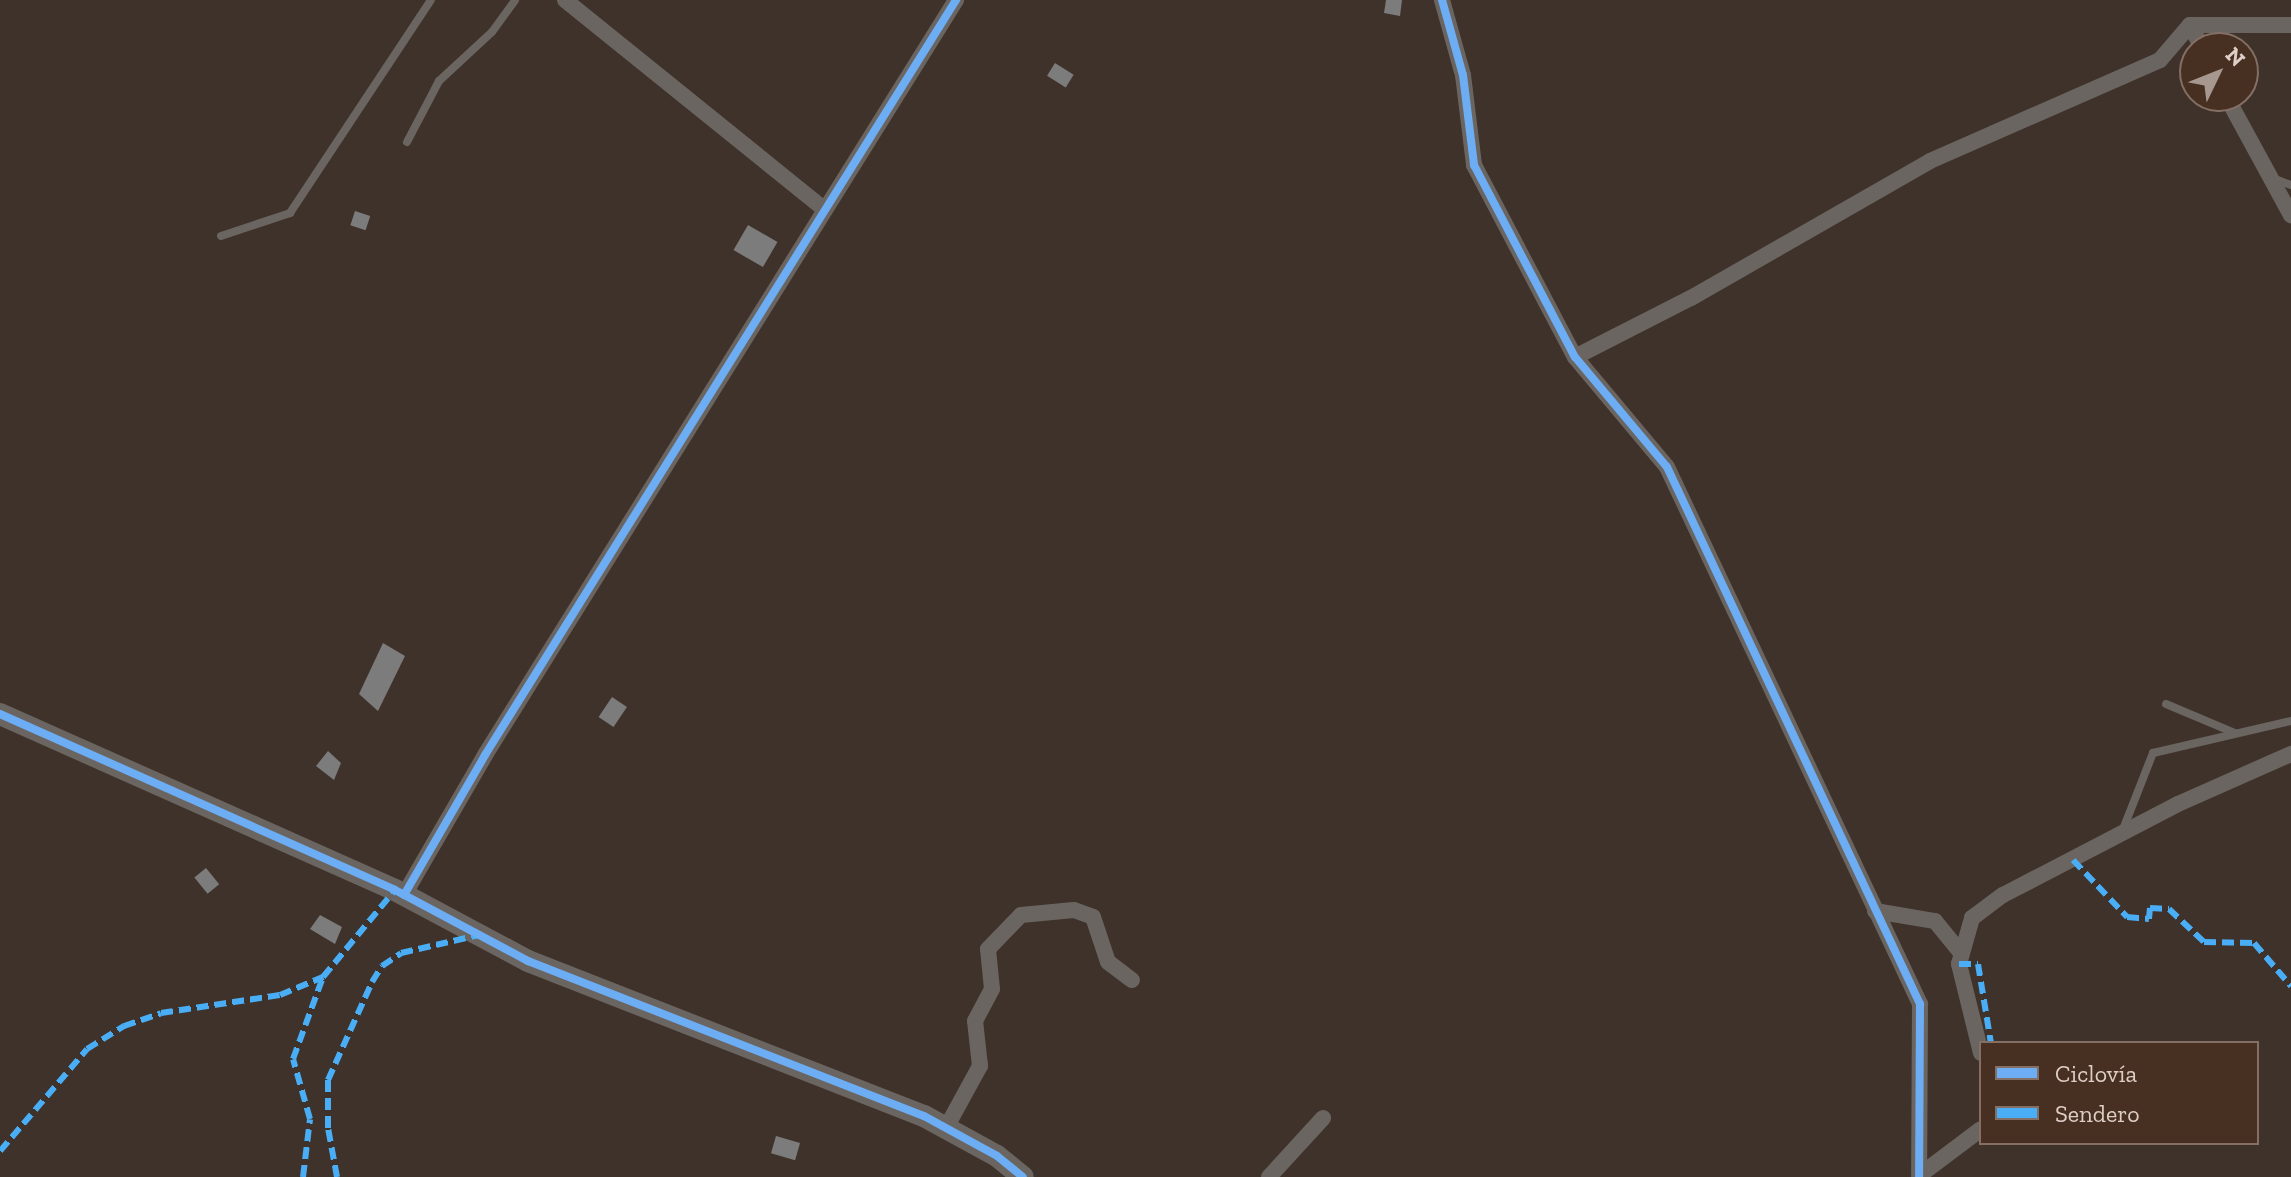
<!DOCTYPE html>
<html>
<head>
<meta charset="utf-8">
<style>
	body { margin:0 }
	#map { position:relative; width:2291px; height:1177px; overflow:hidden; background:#3f322a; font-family:"Zilla Slab",serif }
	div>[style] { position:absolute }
	.building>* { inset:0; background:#7d7c7c; transform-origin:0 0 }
	.service>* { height:8px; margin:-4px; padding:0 4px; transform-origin:4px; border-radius:4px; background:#6a6561 }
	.minor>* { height:16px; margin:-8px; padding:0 8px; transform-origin:8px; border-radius:8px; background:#6a6561 }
	.tertiary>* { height:22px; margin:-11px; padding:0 11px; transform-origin:11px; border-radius:11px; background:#6a6561 }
	.quiet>* { height:6px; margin-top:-3px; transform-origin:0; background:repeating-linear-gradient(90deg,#49aef6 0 12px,transparent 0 18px) }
	.cycleway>* { height:8px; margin:-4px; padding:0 4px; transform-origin:4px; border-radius:4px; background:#6dadf4 }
	span { translate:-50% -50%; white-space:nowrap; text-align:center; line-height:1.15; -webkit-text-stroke:8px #472f22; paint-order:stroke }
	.legend { position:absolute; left:1979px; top:1041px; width:280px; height:104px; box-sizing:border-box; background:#472f22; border:2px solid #836f64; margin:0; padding:10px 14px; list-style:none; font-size:24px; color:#decec6 }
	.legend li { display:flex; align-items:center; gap:16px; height:40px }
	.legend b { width:40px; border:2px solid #836f64 }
	.north { position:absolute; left:2179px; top:32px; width:80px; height:80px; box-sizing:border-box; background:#472f22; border:2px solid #836f64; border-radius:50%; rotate:47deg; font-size:22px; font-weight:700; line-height:32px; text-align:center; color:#decec6 }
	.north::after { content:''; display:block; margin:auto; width:28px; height:36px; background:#a6978f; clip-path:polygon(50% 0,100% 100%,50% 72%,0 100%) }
</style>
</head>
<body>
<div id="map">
	<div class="building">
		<div style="clip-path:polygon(1386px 0,1402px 0,1400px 16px,1384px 13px)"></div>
		<div style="left:1055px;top:63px;width:22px;height:15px;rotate:32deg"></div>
		<div style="left:355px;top:211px;width:16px;height:15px;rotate:18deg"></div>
		<div style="left:748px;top:225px;width:34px;height:29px;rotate:30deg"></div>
		<div style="clip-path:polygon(383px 643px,405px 656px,378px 711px,359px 694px)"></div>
		<div style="left:612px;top:697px;width:18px;height:24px;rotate:34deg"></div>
		<div style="clip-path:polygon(328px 751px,341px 763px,334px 780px,316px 766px)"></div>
		<div style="left:206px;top:868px;width:21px;height:15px;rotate:51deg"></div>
		<div style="clip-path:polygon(320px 915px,342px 927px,335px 944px,310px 929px)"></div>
		<div style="left:776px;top:1136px;width:25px;height:18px;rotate:16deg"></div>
	</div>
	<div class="service">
		<div style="left:407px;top:142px;width:69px;rotate:-62.3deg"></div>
		<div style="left:439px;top:81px;width:72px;rotate:-42.8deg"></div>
		<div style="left:492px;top:32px;width:39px;rotate:-54deg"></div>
		<div style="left:2275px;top:179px;width:17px;rotate:21deg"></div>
		<div style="left:221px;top:236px;width:73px;rotate:-18.4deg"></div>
		<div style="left:290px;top:213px;width:255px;rotate:-56.5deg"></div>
		<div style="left:2166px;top:704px;width:75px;rotate:22.8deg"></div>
		<div style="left:2122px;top:832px;width:85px;rotate:-68.6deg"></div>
		<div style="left:2153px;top:753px;width:142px;rotate:-13.1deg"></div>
	</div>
	<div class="minor">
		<div style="left:565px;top:0;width:331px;rotate:38.9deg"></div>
		<div style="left:1442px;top:0;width:78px;rotate:74.4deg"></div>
		<div style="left:1463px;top:75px;width:91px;rotate:83deg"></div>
		<div style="left:1474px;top:165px;width:217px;rotate:62.3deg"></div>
		<div style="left:1575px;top:357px;width:143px;rotate:50.1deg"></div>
		<div style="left:1667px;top:467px;width:594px;rotate:64.77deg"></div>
		<div style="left:1920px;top:1004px;width:173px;rotate:90.3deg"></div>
		<div style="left:2190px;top:25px;width:101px"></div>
		<div style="left:2226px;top:96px;width:136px;rotate:61.4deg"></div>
		<div style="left:1575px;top:357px;width:130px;rotate:-27deg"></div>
		<div style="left:1691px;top:298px;width:275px;rotate:-29.8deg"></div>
		<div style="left:1930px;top:161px;width:251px;rotate:-23.7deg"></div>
		<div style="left:2160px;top:60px;width:46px;rotate:-49.4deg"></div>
		<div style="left:2190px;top:25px;width:26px;rotate:62deg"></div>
		<div style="left:404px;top:895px;width:162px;rotate:-59.9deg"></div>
		<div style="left:485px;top:755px;width:890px;rotate:-58.04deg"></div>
		<div style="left:1875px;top:911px;width:61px;rotate:9.5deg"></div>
		<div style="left:1935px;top:921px;width:41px;rotate:50.9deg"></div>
		<div style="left:1981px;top:1053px;width:92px;rotate:-103.9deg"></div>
		<div style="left:1959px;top:964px;width:48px;rotate:-74.2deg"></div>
		<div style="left:1972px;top:918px;width:39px;rotate:-37deg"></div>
		<div style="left:2003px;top:895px;width:197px;rotate:-27.5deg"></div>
		<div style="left:2178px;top:804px;width:124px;rotate:-23.9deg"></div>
		<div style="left:946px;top:1128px;width:71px;rotate:-61.3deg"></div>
		<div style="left:980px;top:1066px;width:45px;rotate:-96.3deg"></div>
		<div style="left:975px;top:1021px;width:36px;rotate:-62deg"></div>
		<div style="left:992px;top:989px;width:40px;rotate:-95.7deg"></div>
		<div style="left:988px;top:949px;width:47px;rotate:-45.9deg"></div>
		<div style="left:1021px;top:915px;width:53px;rotate:-5.4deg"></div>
		<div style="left:1074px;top:910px;width:20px;rotate:20deg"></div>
		<div style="left:1093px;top:917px;width:47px;rotate:71.6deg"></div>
		<div style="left:1108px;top:962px;width:30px;rotate:37deg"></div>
		<div style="left:1920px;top:1175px;width:76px;rotate:-37deg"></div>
		<div style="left:1269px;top:1177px;width:80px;rotate:-47.5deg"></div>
	</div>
	<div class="tertiary">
		<div style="left:0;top:714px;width:432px;rotate:24deg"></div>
		<div style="left:395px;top:890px;width:151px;rotate:28.1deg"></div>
		<div style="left:528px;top:961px;width:425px;rotate:21.4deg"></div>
		<div style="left:924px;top:1116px;width:83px;rotate:28.7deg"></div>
		<div style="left:997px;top:1156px;width:33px;rotate:39deg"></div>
	</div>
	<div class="quiet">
		<div style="left:2073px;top:860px;width:79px;rotate:46.5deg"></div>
		<div style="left:2127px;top:917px;width:22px;rotate:5deg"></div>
		<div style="left:2149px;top:919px;width:11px;rotate:-85deg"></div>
		<div style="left:2150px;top:908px;width:19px;rotate:3deg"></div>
		<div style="left:2169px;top:909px;width:48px;rotate:43.3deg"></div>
		<div style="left:2204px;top:942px;width:50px;rotate:1.1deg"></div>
		<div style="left:2254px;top:943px;width:57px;rotate:49.3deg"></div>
		<div style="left:1959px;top:964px;width:19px"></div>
		<div style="left:1978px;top:964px;width:80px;rotate:80.7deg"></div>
		<div style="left:0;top:1151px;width:134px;rotate:-49.5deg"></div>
		<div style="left:87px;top:1049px;width:44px;rotate:-31.9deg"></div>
		<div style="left:124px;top:1026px;width:39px;rotate:-19deg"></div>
		<div style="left:161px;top:1013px;width:120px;rotate:-8.6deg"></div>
		<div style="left:280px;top:995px;width:47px;rotate:-22.7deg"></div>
		<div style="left:323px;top:977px;width:113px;rotate:-50.4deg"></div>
		<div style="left:303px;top:1177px;width:58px;rotate:-83.1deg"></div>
		<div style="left:310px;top:1119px;width:62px;rotate:-105.8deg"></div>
		<div style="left:293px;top:1059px;width:87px;rotate:-69.9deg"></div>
		<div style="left:337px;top:1177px;width:50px;rotate:-100.4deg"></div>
		<div style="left:328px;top:1128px;width:48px;rotate:-90deg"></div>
		<div style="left:328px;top:1080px;width:107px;rotate:-65.8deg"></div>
		<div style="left:372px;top:982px;width:19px;rotate:-58deg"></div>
		<div style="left:382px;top:966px;width:23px;rotate:-34deg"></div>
		<div style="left:401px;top:953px;width:80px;rotate:-13deg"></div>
	</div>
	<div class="cycleway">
		<div style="left:1442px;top:0;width:78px;rotate:74.4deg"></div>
		<div style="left:1463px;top:75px;width:91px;rotate:83deg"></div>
		<div style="left:1474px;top:165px;width:217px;rotate:62.3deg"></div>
		<div style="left:1575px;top:357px;width:143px;rotate:50.1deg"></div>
		<div style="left:1667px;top:467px;width:594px;rotate:64.77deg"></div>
		<div style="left:1920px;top:1004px;width:173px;rotate:90.3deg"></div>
		<div style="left:0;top:714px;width:432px;rotate:24deg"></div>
		<div style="left:395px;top:890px;width:151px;rotate:28.1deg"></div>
		<div style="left:528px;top:961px;width:425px;rotate:21.4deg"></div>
		<div style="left:924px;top:1116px;width:83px;rotate:28.7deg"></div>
		<div style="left:997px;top:1156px;width:33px;rotate:39deg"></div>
		<div style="left:404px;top:895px;width:162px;rotate:-59.9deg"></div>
		<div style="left:485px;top:755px;width:890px;rotate:-58.04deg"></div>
	</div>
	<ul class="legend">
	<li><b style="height:10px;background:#6dadf4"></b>Ciclovía</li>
	<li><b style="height:10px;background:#49aef6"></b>Sendero</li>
	</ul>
	<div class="north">N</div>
</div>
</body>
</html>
